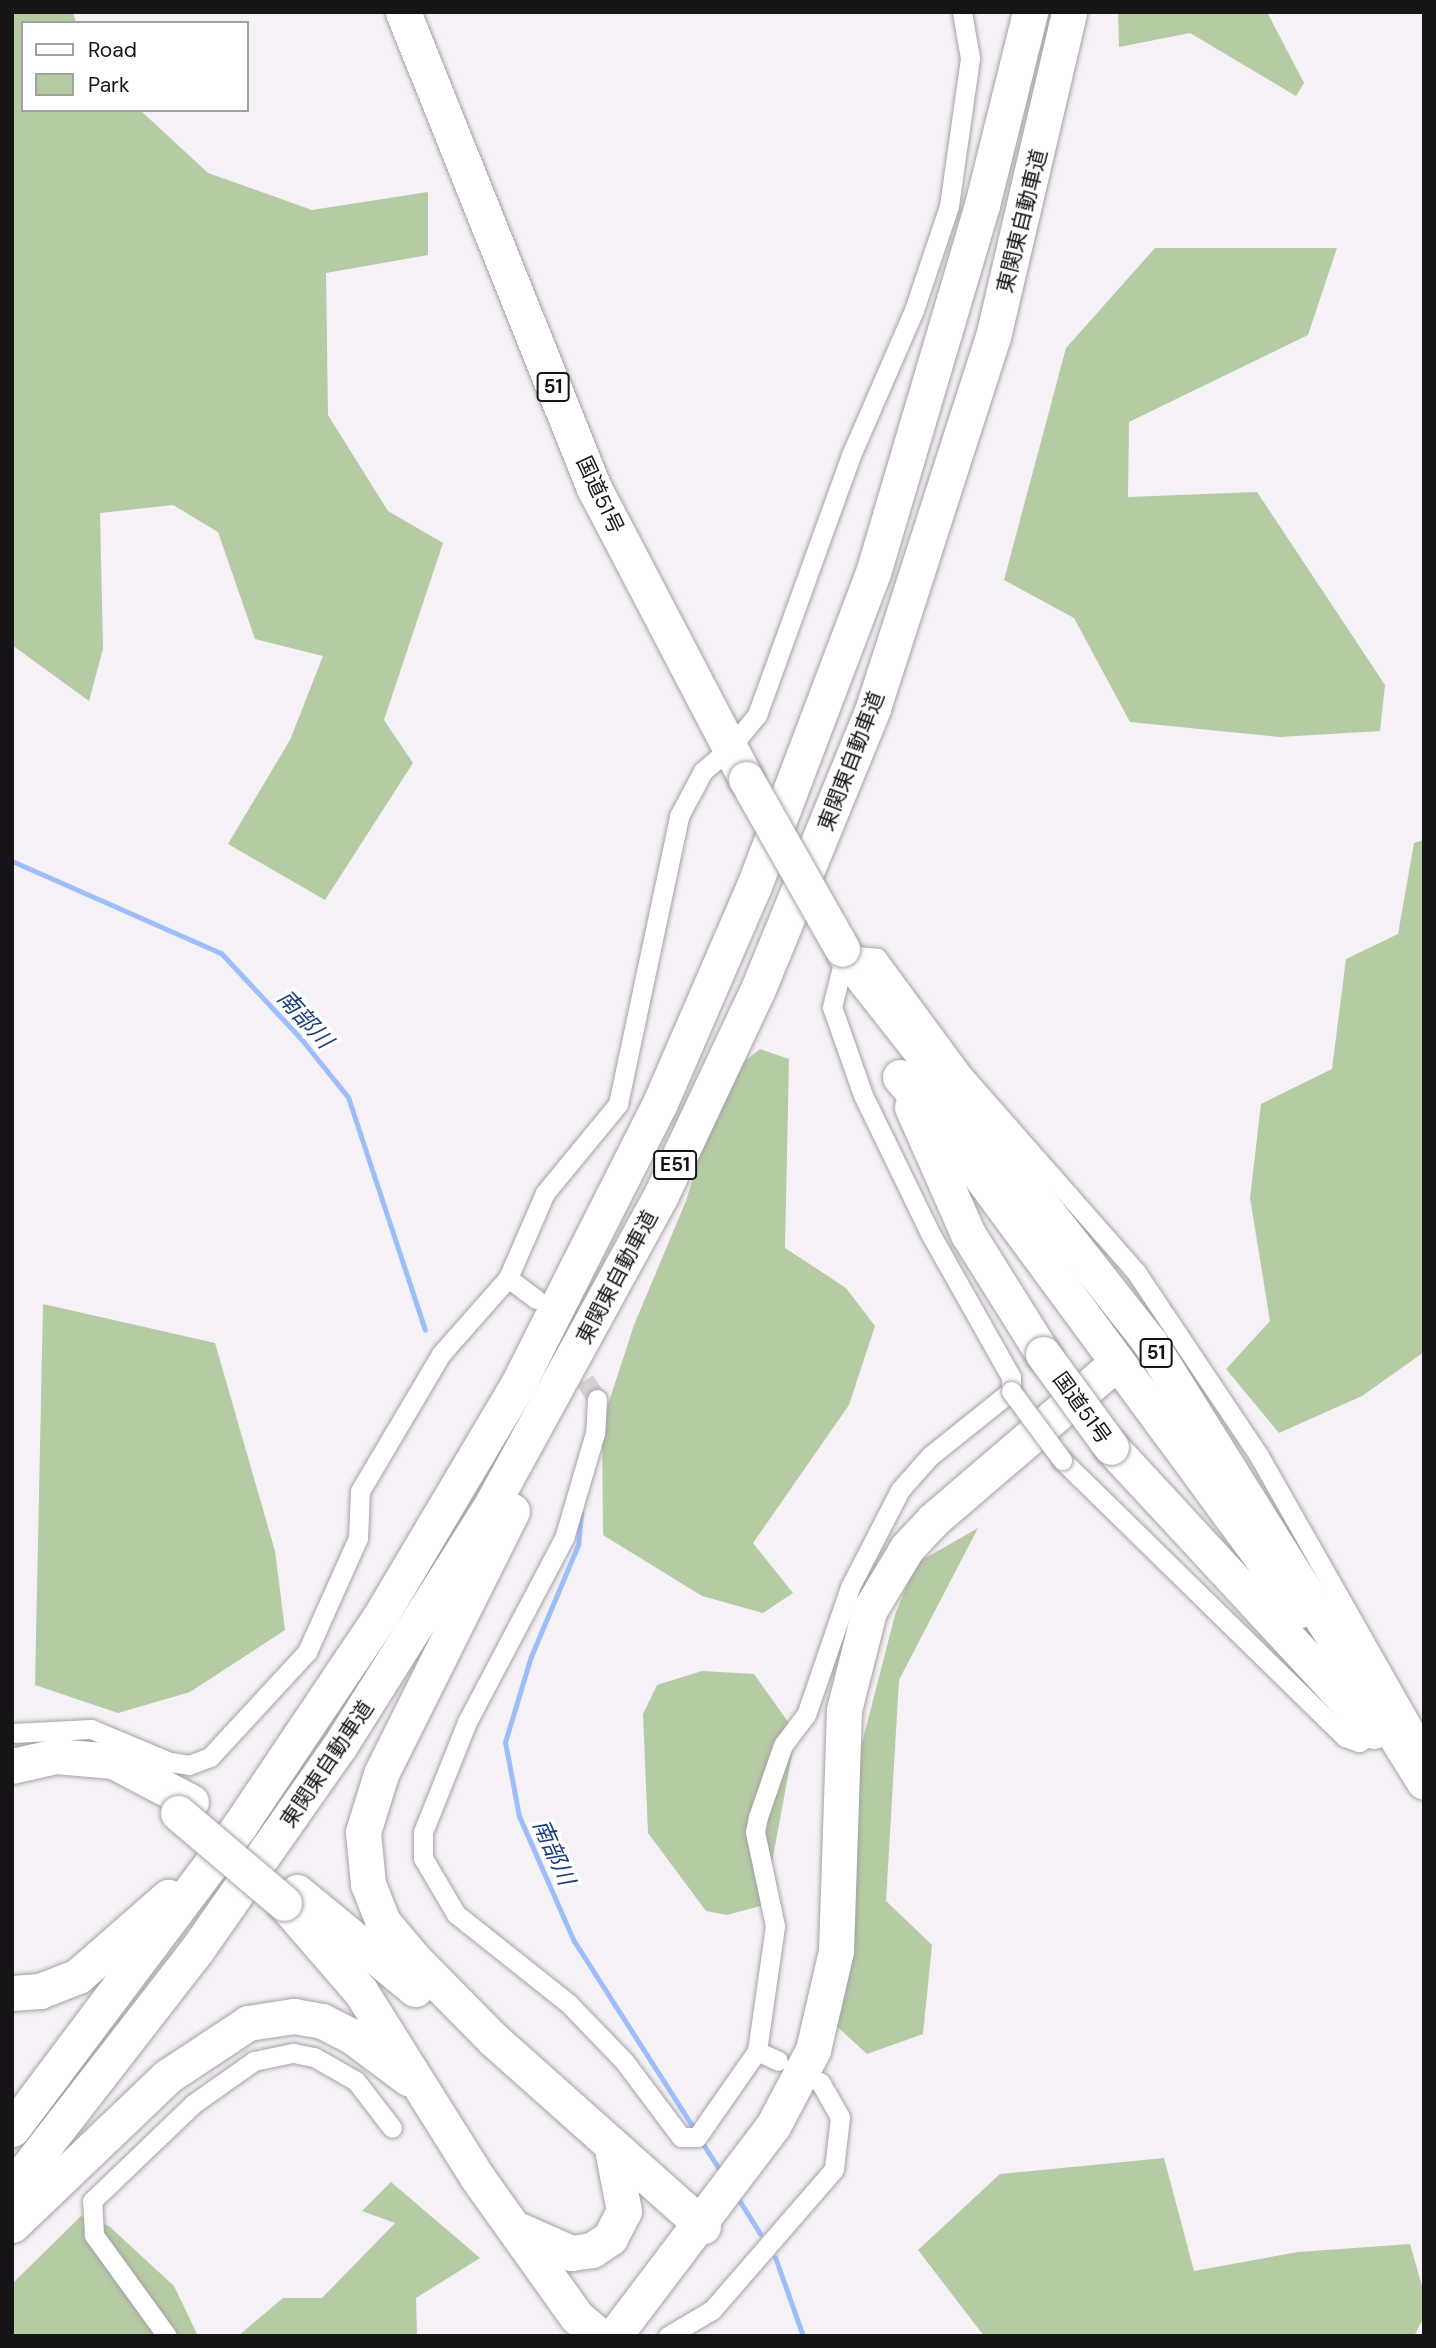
<!DOCTYPE html>
<html>
<head>
<meta charset="utf-8">
<style>
	body { margin:0 }
	#map { position:relative; width:1436px; height:2348px; overflow:hidden; background:#f5f1f6; font-family:"DM Sans","Noto Sans JP",sans-serif }
	div>[style] { position:absolute }
	.green>* { inset:0; background:#b5cba4 }
	.stream>* { height:5px; margin:-2.5px; padding:0 2.5px; transform-origin:2.5px; border-radius:2.5px; background:#9dbefb }
	.street-tunnel>* { height:19px; margin-top:-9.5px; transform-origin:0; background:repeating-linear-gradient(90deg,#d4d0d4 0 19px,transparent 0 29px) }
	.roads { filter:drop-shadow(0 0 2px #a5a0a6) drop-shadow(0 0 2px #a5a0a6) }
	.street>* { height:19px; margin:-9.5px; padding:0 9.5px; transform-origin:9.5px; border-radius:9.5px; background:#fff }
	.highway>* { height:35px; margin:-17.5px; padding:0 17.5px; transform-origin:17.5px; border-radius:17.5px; background:#fff }
	.bridges { filter:drop-shadow(0 0 2px #a5a0a6) drop-shadow(0 0 2px #a5a0a6) }
	.street-bridge>* { height:19px; margin:-9.5px; padding:0 9.5px; transform-origin:9.5px; border-radius:9.5px; background:#fff }
	.highway-bridge>* { height:35px; margin:-17.5px; padding:0 17.5px; transform-origin:17.5px; border-radius:17.5px; background:#fff }
	span { translate:-50% -50%; white-space:nowrap; text-align:center; line-height:1.15; -webkit-text-stroke:7px #fff; paint-order:stroke }
	.shield-label span { padding:2px 5px; background:#fff; border:2px solid; border-radius:5px; -webkit-text-stroke-width:0 }
	.shield-label { font-size:19px; color:#161416; font-weight:700 }
	.street-label { font-size:21px; color:#161416 }
	.water-label { font-size:23px; color:#193c82; font-style:italic }
	.frame { position:absolute; inset:0; border:14px solid #161416; pointer-events:none }
	.legend { position:absolute; left:21px; top:21px; width:228px; height:91px; box-sizing:border-box; background:#fff; border:2px solid #a2a1a2; margin:0; padding:9px 12px; list-style:none; font-size:21px; color:#161416 }
	.legend li { display:flex; align-items:center; gap:14px; height:35px }
	.legend b { width:35px; border:2px solid #a2a1a2 }
</style>
</head>
<body>
<div id="map">
	<div class="green">
		<div style="clip-path:polygon(12px 12px,73px 12px,76px 23px,23px 23px,23px 110px,140px 110px,208px 173px,312px 210px,428px 192px,428px 255px,326px 273px,328px 415px,388px 511px,443px 543px,384px 720px,413px 763px,325px 900px,228px 844px,290px 740px,323px 656px,255px 639px,218px 532px,173px 505px,100px 513px,103px 649px,89px 701px,12px 645px)"></div>
		<div style="clip-path:polygon(1118px 12px,1267px 12px,1304px 83px,1296px 96px,1190px 33px,1119px 47px)"></div>
		<div style="clip-path:polygon(1155px 248px,1337px 248px,1308px 335px,1129px 422px,1128px 497px,1257px 492px,1385px 685px,1380px 731px,1280px 737px,1130px 722px,1074px 618px,1004px 580px,1066px 348px)"></div>
		<div style="clip-path:polygon(1424px 840px,1424px 1352px,1362px 1396px,1279px 1433px,1226px 1369px,1270px 1321px,1250px 1198px,1261px 1104px,1332px 1069px,1346px 959px,1398px 934px,1414px 843px)"></div>
		<div style="clip-path:polygon(760px 1049px,789px 1059px,785px 1248px,846px 1288px,875px 1326px,849px 1405px,753px 1543px,793px 1593px,763px 1613px,702px 1596px,603px 1535px,602px 1423px,634px 1325px,686px 1201px,712px 1115px,735px 1069px)"></div>
		<div style="clip-path:polygon(43px 1304px,215px 1343px,275px 1551px,285px 1630px,190px 1692px,118px 1713px,35px 1685px)"></div>
		<div style="clip-path:polygon(978px 1528px,899px 1680px,886px 1901px,932px 1945px,923px 2034px,867px 2054px,832px 2022px,855px 1770px,895px 1615px,915px 1564px)"></div>
		<div style="clip-path:polygon(702px 1671px,754px 1674px,796px 1733px,764px 1905px,727px 1915px,706px 1911px,648px 1833px,643px 1714px,657px 1685px)"></div>
		<div style="clip-path:polygon(1164px 2158px,1194px 2271px,1298px 2252px,1410px 2244px,1424px 2293px,1424px 2317px,1414px 2336px,984px 2336px,918px 2250px,1000px 2174px)"></div>
		<div style="clip-path:polygon(391px 2182px,480px 2258px,416px 2298px,417px 2336px,238px 2336px,283px 2298px,322px 2298px,395px 2223px,362px 2211px)"></div>
		<div style="clip-path:polygon(81px 2216px,109px 2226px,174px 2286px,198px 2336px,12px 2336px,12px 2284px)"></div>
	</div>
	<div class="stream">
		<div style="left:12px;top:861px;width:228px;rotate:23.8deg"></div>
		<div style="left:221px;top:953px;width:119px;rotate:47deg"></div>
		<div style="left:302px;top:1040px;width:73px;rotate:51.1deg"></div>
		<div style="left:348px;top:1097px;width:245px;rotate:71.7deg"></div>
		<div style="left:581px;top:1513px;width:32px;rotate:95deg"></div>
		<div style="left:578px;top:1545px;width:121px;rotate:112.9deg"></div>
		<div style="left:531px;top:1656px;width:90px;rotate:106.8deg"></div>
		<div style="left:505px;top:1742px;width:75px;rotate:79.3deg"></div>
		<div style="left:519px;top:1816px;width:137px;rotate:66.3deg"></div>
		<div style="left:574px;top:1941px;width:227px;rotate:57.4deg"></div>
		<div style="left:701px;top:2141px;width:38px;rotate:57deg"></div>
		<div style="left:739px;top:2200px;width:40px;rotate:58deg"></div>
		<div style="left:775px;top:2257px;width:84px;rotate:70.5deg"></div>
	</div>
	<div class="street-tunnel">
		<div style="left:570px;top:1355px;width:52px;rotate:58.5deg"></div>
	</div>
	<div class="roads">
		<div class="street">
			<div style="left:508px;top:1278px;width:35px;rotate:37deg"></div>
			<div style="left:597px;top:1399px;width:34px;rotate:93deg"></div>
			<div style="left:595px;top:1433px;width:109px;rotate:106.4deg"></div>
			<div style="left:564px;top:1538px;width:208px;rotate:117.8deg"></div>
			<div style="left:467px;top:1722px;width:118px;rotate:111.8deg"></div>
			<div style="left:423px;top:1832px;width:26px;rotate:90deg"></div>
			<div style="left:423px;top:1858px;width:65px;rotate:59.5deg"></div>
			<div style="left:456px;top:1914px;width:144px;rotate:38.5deg"></div>
			<div style="left:569px;top:2004px;width:79px;rotate:46deg"></div>
			<div style="left:624px;top:2061px;width:95px;rotate:53.1deg"></div>
			<div style="left:681px;top:2137px;width:16px"></div>
			<div style="left:697px;top:2137px;width:105px;rotate:-55.1deg"></div>
			<div style="left:757px;top:2051px;width:126px;rotate:-81.8deg"></div>
			<div style="left:775px;top:1926px;width:96px;rotate:-102deg"></div>
			<div style="left:755px;top:1832px;width:15px;rotate:-79deg"></div>
			<div style="left:758px;top:1817px;width:76px;rotate:-70.9deg"></div>
			<div style="left:783px;top:1745px;width:38px;rotate:-53deg"></div>
			<div style="left:806px;top:1715px;width:135px;rotate:-71deg"></div>
			<div style="left:850px;top:1587px;width:109px;rotate:-62.7deg"></div>
			<div style="left:900px;top:1490px;width:45px;rotate:-48.6deg"></div>
			<div style="left:930px;top:1456px;width:104px;rotate:-38.7deg"></div>
			<div style="left:1011px;top:1391px;width:14px;rotate:-90deg"></div>
			<div style="left:1011px;top:1377px;width:165px;rotate:-119.4deg"></div>
			<div style="left:930px;top:1233px;width:153px;rotate:-115.9deg"></div>
			<div style="left:863px;top:1095px;width:93px;rotate:-109.4deg"></div>
			<div style="left:832px;top:1007px;width:54px;rotate:-76deg"></div>
			<div style="left:845px;top:955px;width:32px;rotate:5deg"></div>
			<div style="left:877px;top:958px;width:145px;rotate:53.7deg"></div>
			<div style="left:963px;top:1075px;width:262px;rotate:48.7deg"></div>
			<div style="left:1136px;top:1272px;width:221px;rotate:56.2deg"></div>
			<div style="left:1259px;top:1456px;width:335px;rotate:60.4deg"></div>
			<div style="left:1062px;top:1460px;width:396px;rotate:44.4deg"></div>
			<div style="left:1345px;top:1737px;width:15px;rotate:20deg"></div>
			<div style="left:1359px;top:1742px;width:18px;rotate:-29deg"></div>
			<div style="left:12px;top:1733px;width:79px;rotate:-2.9deg"></div>
			<div style="left:91px;top:1729px;width:86px;rotate:22.7deg"></div>
			<div style="left:170px;top:1762px;width:19px;rotate:9deg"></div>
			<div style="left:189px;top:1765px;width:22px;rotate:-21deg"></div>
			<div style="left:210px;top:1757px;width:143px;rotate:-47.3deg"></div>
			<div style="left:307px;top:1652px;width:125px;rotate:-65.9deg"></div>
			<div style="left:358px;top:1538px;width:47px;rotate:-87.6deg"></div>
			<div style="left:360px;top:1491px;width:159px;rotate:-59.4deg"></div>
			<div style="left:441px;top:1354px;width:101px;rotate:-48.6deg"></div>
			<div style="left:508px;top:1278px;width:93px;rotate:-66.5deg"></div>
			<div style="left:545px;top:1193px;width:115px;rotate:-50.6deg"></div>
			<div style="left:618px;top:1104px;width:294px;rotate:-78deg"></div>
			<div style="left:679px;top:816px;width:51px;rotate:-61.9deg"></div>
			<div style="left:703px;top:771px;width:34px;rotate:-40deg"></div>
			<div style="left:729px;top:749px;width:44px;rotate:-50.5deg"></div>
			<div style="left:757px;top:715px;width:276px;rotate:-70.1deg"></div>
			<div style="left:851px;top:455px;width:158px;rotate:-66.5deg"></div>
			<div style="left:914px;top:310px;width:110px;rotate:-71.4deg"></div>
			<div style="left:949px;top:206px;width:149px;rotate:-81.9deg"></div>
			<div style="left:970px;top:58px;width:47px;rotate:-99.9deg"></div>
			<div style="left:757px;top:2051px;width:23px;rotate:25deg"></div>
			<div style="left:167px;top:2336px;width:125px;rotate:-125.9deg"></div>
			<div style="left:94px;top:2235px;width:34px;rotate:-93deg"></div>
			<div style="left:92px;top:2201px;width:140px;rotate:-43.8deg"></div>
			<div style="left:193px;top:2104px;width:75px;rotate:-35.2deg"></div>
			<div style="left:254px;top:2061px;width:40px;rotate:-12deg"></div>
			<div style="left:293px;top:2053px;width:21px;rotate:11deg"></div>
			<div style="left:314px;top:2057px;width:48px;rotate:29.7deg"></div>
			<div style="left:356px;top:2081px;width:59px;rotate:52.5deg"></div>
			<div style="left:668px;top:2336px;width:51px;rotate:-30.6deg"></div>
			<div style="left:712px;top:2310px;width:186px;rotate:-49.1deg"></div>
			<div style="left:834px;top:2169px;width:52px;rotate:-83.4deg"></div>
			<div style="left:840px;top:2117px;width:40px;rotate:-119.7deg"></div>
		</div>
		<div class="highway">
			<div style="left:403px;top:12px;width:513px;rotate:68.14deg"></div>
			<div style="left:594px;top:488px;width:328px;rotate:62.4deg"></div>
			<div style="left:845px;top:955px;width:494px;rotate:51.8deg"></div>
			<div style="left:1150px;top:1343px;width:517px;rotate:58.03deg"></div>
			<div style="left:900px;top:1077px;width:97px;rotate:50deg"></div>
			<div style="left:962px;top:1151px;width:570px;rotate:53.63deg"></div>
			<div style="left:912px;top:1107px;width:139px;rotate:66.2deg"></div>
			<div style="left:968px;top:1234px;width:142px;rotate:58deg"></div>
			<div style="left:1111px;top:1447px;width:387px;rotate:47.2deg"></div>
			<div style="left:512px;top:1511px;width:294px;rotate:116.5deg"></div>
			<div style="left:381px;top:1774px;width:61px;rotate:107.2deg"></div>
			<div style="left:363px;top:1832px;width:52px;rotate:84.5deg"></div>
			<div style="left:368px;top:1884px;width:41px;rotate:68.5deg"></div>
			<div style="left:383px;top:1922px;width:50px;rotate:49.9deg"></div>
			<div style="left:415px;top:1960px;width:112px;rotate:45.4deg"></div>
			<div style="left:494px;top:2040px;width:280px;rotate:41.7deg"></div>
			<div style="left:12px;top:1766px;width:45px;rotate:-12.8deg"></div>
			<div style="left:56px;top:1756px;width:57px;rotate:5deg"></div>
			<div style="left:113px;top:1761px;width:88px;rotate:27.7deg"></div>
			<div style="left:297px;top:1892px;width:153px;rotate:39.4deg"></div>
			<div style="left:284px;top:1903px;width:118px;rotate:49.1deg"></div>
			<div style="left:361px;top:1992px;width:218px;rotate:57.9deg"></div>
			<div style="left:477px;top:2177px;width:172px;rotate:54.5deg"></div>
			<div style="left:577px;top:2317px;width:30px;rotate:40deg"></div>
			<div style="left:12px;top:1993px;width:28px;rotate:-4deg"></div>
			<div style="left:40px;top:1991px;width:41px;rotate:-21.5deg"></div>
			<div style="left:78px;top:1976px;width:120px;rotate:-41.3deg"></div>
			<div style="left:12px;top:2129px;width:380px;rotate:-53.1deg"></div>
			<div style="left:240px;top:1825px;width:253px;rotate:-56.1deg"></div>
			<div style="left:381px;top:1615px;width:266px;rotate:-59.3deg"></div>
			<div style="left:517px;top:1386px;width:317px;rotate:-63.2deg"></div>
			<div style="left:660px;top:1103px;width:236px;rotate:-66.6deg"></div>
			<div style="left:754px;top:886px;width:335px;rotate:-69.2deg"></div>
			<div style="left:873px;top:573px;width:384px;rotate:-73.5deg"></div>
			<div style="left:982px;top:205px;width:199px;rotate:-76deg"></div>
			<div style="left:12px;top:2188px;width:300px;rotate:-52.2deg"></div>
			<div style="left:196px;top:1951px;width:249px;rotate:-55deg"></div>
			<div style="left:339px;top:1747px;width:289px;rotate:-57.8deg"></div>
			<div style="left:493px;top:1502px;width:350px;rotate:-61.3deg"></div>
			<div style="left:661px;top:1195px;width:228px;rotate:-64.8deg"></div>
			<div style="left:758px;top:989px;width:304px;rotate:-67.7deg"></div>
			<div style="left:873px;top:708px;width:390px;rotate:-72.1deg"></div>
			<div style="left:993px;top:337px;width:334px;rotate:-76.8deg"></div>
			<div style="left:12px;top:2225px;width:216px;rotate:-43.7deg"></div>
			<div style="left:168px;top:2076px;width:96px;rotate:-33.5deg"></div>
			<div style="left:248px;top:2023px;width:47px;rotate:-8.7deg"></div>
			<div style="left:294px;top:2016px;width:28px;rotate:10deg"></div>
			<div style="left:322px;top:2021px;width:35px;rotate:27deg"></div>
			<div style="left:353px;top:2037px;width:69px;rotate:36.7deg"></div>
			<div style="left:519px;top:2230px;width:57px;rotate:23.9deg"></div>
			<div style="left:571px;top:2253px;width:21px;rotate:-8deg"></div>
			<div style="left:592px;top:2250px;width:22px;rotate:-34deg"></div>
			<div style="left:610px;top:2238px;width:30px;rotate:-63deg"></div>
			<div style="left:624px;top:2211px;width:68px;rotate:-101deg"></div>
			<div style="left:614px;top:2336px;width:263px;rotate:-52.9deg"></div>
			<div style="left:773px;top:2126px;width:86px;rotate:-62.2deg"></div>
			<div style="left:813px;top:2050px;width:102px;rotate:-76.9deg"></div>
			<div style="left:836px;top:1951px;width:241px;rotate:-88.1deg"></div>
			<div style="left:844px;top:1710px;width:102px;rotate:-75.8deg"></div>
			<div style="left:869px;top:1611px;width:74px;rotate:-58.9deg"></div>
			<div style="left:907px;top:1548px;width:38px;rotate:-47deg"></div>
			<div style="left:933px;top:1520px;width:240px;rotate:-40.6deg"></div>
		</div>
	</div>
	<div class="bridges">
		<div class="street-bridge">
			<div style="left:1011px;top:1391px;width:86px;rotate:53.5deg"></div>
		</div>
		<div class="highway-bridge">
			<div style="left:746px;top:779px;width:195px;rotate:60.5deg"></div>
			<div style="left:1043px;top:1354px;width:115px;rotate:53.8deg"></div>
			<div style="left:178px;top:1813px;width:139px;rotate:40.3deg"></div>
		</div>
	</div>
	<div class="shield-label">
		<span style="left:553px;top:387px">51</span>
		<span style="left:675px;top:1165px">E51</span>
		<span style="left:1156px;top:1353px">51</span>
	</div>
	<div class="street-label">
		<span style="left:1022px;top:221px;rotate:-76deg">東関東自動車道</span>
		<span style="left:600px;top:495px;rotate:65deg">国道51号</span>
		<span style="left:851px;top:761px;rotate:-69deg">東関東自動車道</span>
		<span style="left:617px;top:1277px;rotate:-62deg">東関東自動車道</span>
		<span style="left:1082px;top:1408px;rotate:54deg">国道51号</span>
		<span style="left:327px;top:1764px;rotate:-56deg">東関東自動車道</span>
	</div>
	<div class="water-label">
		<span style="left:305px;top:1019px;rotate:48deg">南部川</span>
		<span style="left:554px;top:1852px;rotate:66deg">南部川</span>
	</div>
	<div class="frame"></div>
	<ul class="legend">
	<li><b style="height:9px;background:#fff"></b>Road</li>
	<li><b style="height:19px;background:#b5cba4"></b>Park</li>
	</ul>
</div>
</body>
</html>
